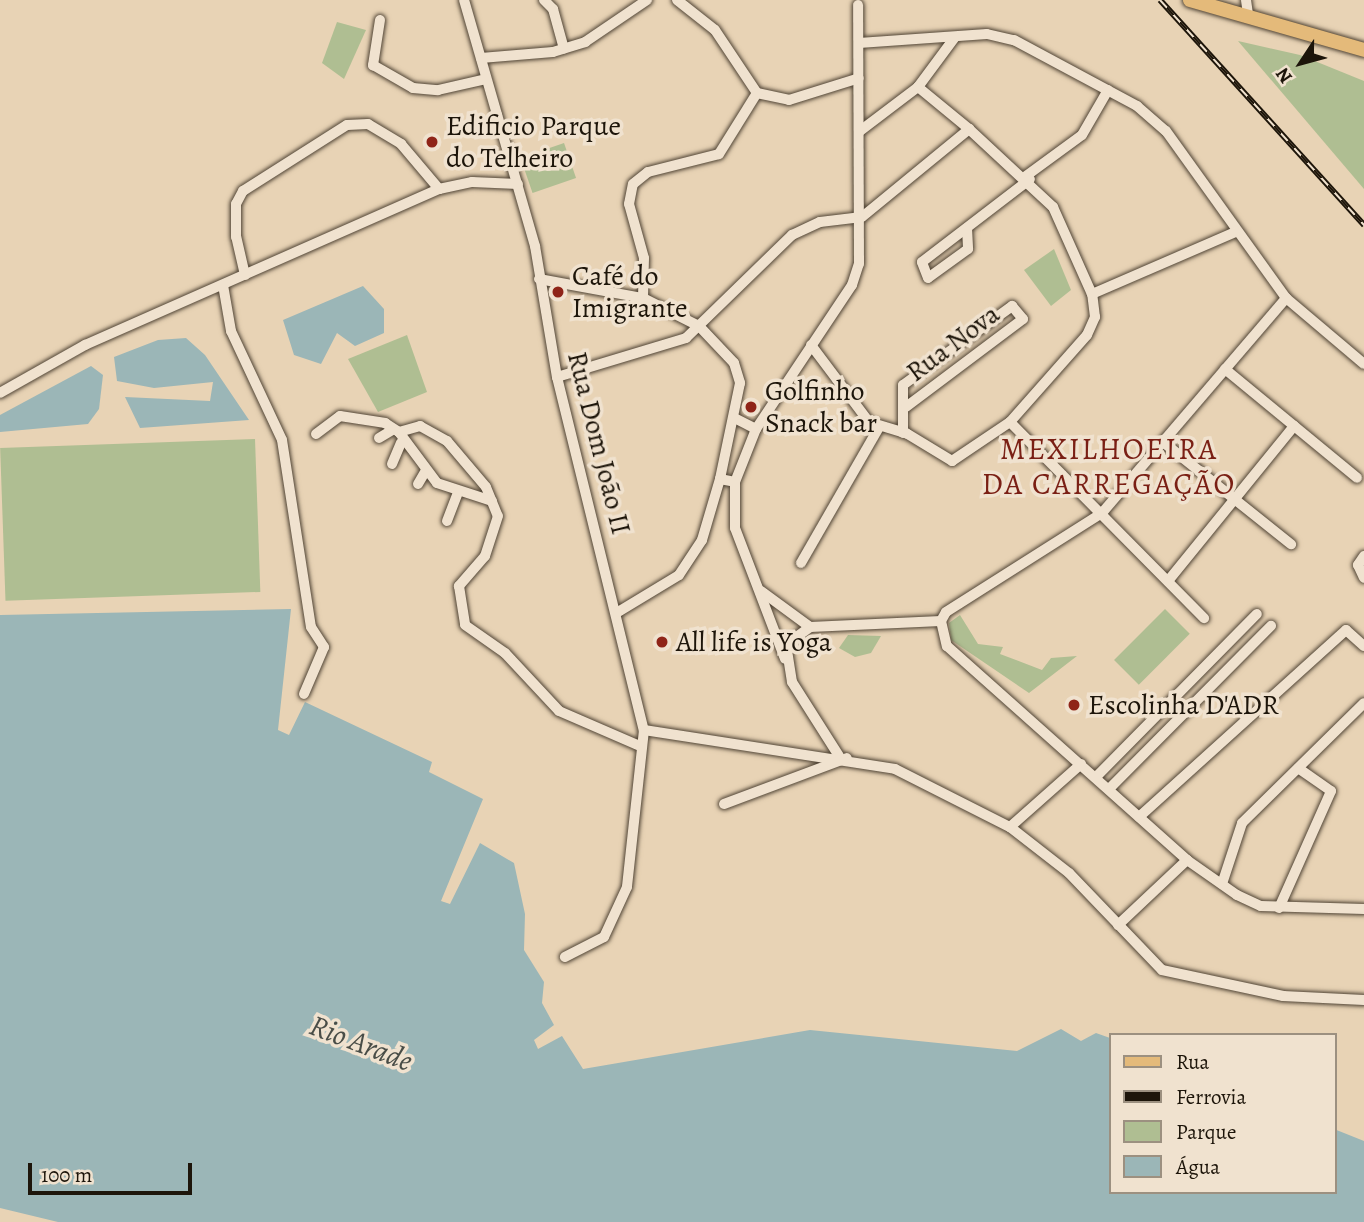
<!DOCTYPE html>
<html>
<head>
<meta charset="utf-8">
<style>
	body { margin:0 }
	#map { position:relative; width:1364px; height:1222px; overflow:hidden; background:#e8d3b5; font-family:Alegreya,serif }
	div>[style] { position:absolute }
	.green>* { inset:0; background:#afbe92; transform-origin:0 0 }
	.water>* { inset:0; background:#9bb6b7 }
	.roads { filter:drop-shadow(0 0 2px #504435) drop-shadow(0 0 2px #504435) }
	.minor>* { height:10px; margin:-5px; padding:0 5px; transform-origin:5px; border-radius:5px; background:#f0e2cf }
	.major>* { height:14px; margin:-7px; padding:0 7px; transform-origin:7px; border-radius:7px; background:#e4ba7a }
	.rail>* { height:6px; margin-top:-3px; transform-origin:0; background:repeating-linear-gradient(90deg,#f0e2cf 0 10px,#1d150a 0 20px); box-sizing:border-box; border-block:2px solid #1d150a }
	.dots>* { width:19px; height:19px; translate:-50% -50%; box-sizing:border-box; border:4px solid #f0e2cf; border-radius:50% }
	span { translate:-50% -50%; white-space:nowrap; text-align:center; line-height:1.15; -webkit-text-stroke:7px #f0e2cf; paint-order:stroke }
	.poi-label { font-size:28px; color:#1d150a }
	.left { translate:0 -50%; text-align:left }
	.street-label { font-size:28px; color:#1d150a }
	.neighbourhood-label { font-size:30px; color:#7a1f14; letter-spacing:2px }
	.water-label { font-size:30px; color:#494d47; font-style:italic }
	.legend { position:absolute; left:1109px; top:1033px; width:228px; height:161px; box-sizing:border-box; background:#f0e2cf; border:2px solid #9c9080; margin:0; padding:9px 12px; list-style:none; font-size:21px; color:#1d150a }
	.legend li { display:flex; align-items:center; gap:14px; height:35px }
	.legend b { width:35px; border:2px solid #9c9080 }
	.north { position:absolute; left:1266px; top:28px; width:70px; height:70px; -webkit-text-stroke:5px #f0e2cf; paint-order:stroke; rotate:234deg; font-size:19px; font-weight:700; line-height:28px; text-align:center; color:#1d150a }
	.north::after { content:''; display:block; margin:auto; width:24px; height:32px; background:#1d150a; clip-path:polygon(50% 0,100% 100%,50% 72%,0 100%) }
	.scale { position:absolute; left:28px; top:1163px; width:164px; height:32px; box-sizing:border-box; border:4px solid #1d150a; border-top:0; padding-left:9px; font-size:21px; line-height:24px; white-space:nowrap; color:#1d150a; -webkit-text-stroke:5px #f0e2cf; paint-order:stroke }
</style>
</head>
<body>
<div id="map">
	<div class="green">
		<div style="clip-path:polygon(337px 22px,366px 30px,344px 79px,322px 63px)"></div>
		<div style="clip-path:polygon(1238px 41px,1300px 55px,1364px 81px,1364px 189px)"></div>
		<div style="left:564px;top:143px;width:37px;height:46px;rotate:71deg"></div>
		<div style="clip-path:polygon(1054px 249px,1071px 290px,1051px 306px,1024px 270px)"></div>
		<div style="clip-path:polygon(407px 335px,427px 392px,378px 412px,348px 359px)"></div>
		<div style="left:255px;top:439px;width:153px;height:255px;rotate:88deg"></div>
		<div style="left:1165px;top:609px;width:35px;height:72px;rotate:45deg"></div>
		<div style="clip-path:polygon(960px 615px,978px 644px,1003px 647px,1000px 654px,1042px 670px,1051px 658px,1077px 656px,1029px 693px,951px 640px,949px 623px)"></div>
		<div style="clip-path:polygon(848px 635px,881px 636px,871px 653px,855px 657px,839px 648px)"></div>
	</div>
	<div class="water">
		<div style="clip-path:polygon(363px 286px,384px 309px,384px 333px,355px 346px,337px 333px,321px 364px,294px 355px,283px 320px)"></div>
		<div style="clip-path:polygon(186px 338px,205px 355px,249px 420px,140px 428px,125px 397px,210px 401px,213px 382px,154px 388px,117px 381px,114px 357px,158px 340px)"></div>
		<div style="clip-path:polygon(91px 366px,103px 375px,99px 409px,88px 424px,0 432px,0 415px)"></div>
		<div style="clip-path:polygon(291px 609px,278px 730px,289px 735px,305px 702px,432px 762px,429px 772px,483px 799px,441px 901px,450px 904px,480px 843px,514px 863px,525px 914px,524px 950px,544px 982px,542px 1003px,554px 1025px,534px 1040px,538px 1049px,562px 1036px,583px 1069px,810px 1030px,1017px 1051px,1061px 1029px,1081px 1041px,1096px 1033px,1110px 1038px,1110px 1192px,1334px 1192px,1334px 1129px,1364px 1141px,1364px 1222px,58px 1222px,0 1208px,0 615px)"></div>
	</div>
	<div class="roads">
		<div class="minor">
			<div style="left:464px;top:0;width:256px;rotate:73.9deg"></div>
			<div style="left:535px;top:246px;width:133px;rotate:80.5deg"></div>
			<div style="left:557px;top:377px;width:364px;rotate:76.2deg"></div>
			<div style="left:644px;top:730px;width:158px;rotate:96.2deg"></div>
			<div style="left:627px;top:887px;width:55px;rotate:114.7deg"></div>
			<div style="left:604px;top:937px;width:44px;rotate:152.9deg"></div>
			<div style="left:544px;top:0;width:13px;rotate:45deg"></div>
			<div style="left:553px;top:9px;width:41px;rotate:74.6deg"></div>
			<div style="left:677px;top:0;width:48px;rotate:38.3deg"></div>
			<div style="left:715px;top:30px;width:76px;rotate:56.3deg"></div>
			<div style="left:757px;top:93px;width:33px;rotate:12deg"></div>
			<div style="left:789px;top:100px;width:73px;rotate:-17.4deg"></div>
			<div style="left:1246px;top:0;width:14px;rotate:82deg"></div>
			<div style="left:380px;top:20px;width:46px;rotate:98.8deg"></div>
			<div style="left:373px;top:65px;width:46px;rotate:29.9deg"></div>
			<div style="left:413px;top:88px;width:25px;rotate:5deg"></div>
			<div style="left:438px;top:90px;width:49px;rotate:-12.9deg"></div>
			<div style="left:859px;top:43px;width:128px;rotate:-4deg"></div>
			<div style="left:987px;top:34px;width:28px;rotate:13deg"></div>
			<div style="left:1014px;top:40px;width:140px;rotate:28.2deg"></div>
			<div style="left:1137px;top:106px;width:38px;rotate:41deg"></div>
			<div style="left:1166px;top:131px;width:206px;rotate:54.3deg"></div>
			<div style="left:481px;top:58px;width:72px;rotate:-4.8deg"></div>
			<div style="left:553px;top:52px;width:34px;rotate:-17deg"></div>
			<div style="left:585px;top:42px;width:75px;rotate:-34.1deg"></div>
			<div style="left:918px;top:87px;width:62px;rotate:-53.5deg"></div>
			<div style="left:860px;top:131px;width:73px;rotate:-37.2deg"></div>
			<div style="left:918px;top:87px;width:66px;rotate:39.5deg"></div>
			<div style="left:1026px;top:176px;width:69px;rotate:-36.2deg"></div>
			<div style="left:1082px;top:135px;width:52px;rotate:-60deg"></div>
			<div style="left:862px;top:217px;width:139px;rotate:-39.4deg"></div>
			<div style="left:969px;top:129px;width:115px;rotate:42.9deg"></div>
			<div style="left:1053px;top:207px;width:95px;rotate:65.9deg"></div>
			<div style="left:967px;top:228px;width:21px;rotate:87deg"></div>
			<div style="left:968px;top:249px;width:49px;rotate:144.1deg"></div>
			<div style="left:928px;top:278px;width:17px;rotate:-111deg"></div>
			<div style="left:922px;top:262px;width:136px;rotate:-37.5deg"></div>
			<div style="left:245px;top:275px;width:39px;rotate:-103deg"></div>
			<div style="left:236px;top:237px;width:33px;rotate:-90deg"></div>
			<div style="left:236px;top:204px;width:15px;rotate:-62deg"></div>
			<div style="left:243px;top:191px;width:123px;rotate:-32.4deg"></div>
			<div style="left:347px;top:125px;width:21px;rotate:-3deg"></div>
			<div style="left:368px;top:124px;width:39px;rotate:31deg"></div>
			<div style="left:401px;top:144px;width:59px;rotate:49.8deg"></div>
			<div style="left:539px;top:279px;width:106px;rotate:10.4deg"></div>
			<div style="left:643px;top:298px;width:63px;rotate:26.6deg"></div>
			<div style="left:699px;top:326px;width:51px;rotate:46.6deg"></div>
			<div style="left:734px;top:363px;width:21px;rotate:73deg"></div>
			<div style="left:740px;top:383px;width:98px;rotate:101.8deg"></div>
			<div style="left:720px;top:479px;width:15px;rotate:11deg"></div>
			<div style="left:735px;top:482px;width:57px;rotate:-68.4deg"></div>
			<div style="left:756px;top:429px;width:25px;rotate:-153deg"></div>
			<div style="left:223px;top:285px;width:47px;rotate:80.1deg"></div>
			<div style="left:231px;top:331px;width:120px;rotate:64.9deg"></div>
			<div style="left:282px;top:440px;width:189px;rotate:81.2deg"></div>
			<div style="left:311px;top:627px;width:24px;rotate:57deg"></div>
			<div style="left:324px;top:647px;width:51px;rotate:113.1deg"></div>
			<div style="left:643px;top:298px;width:40px;rotate:-88.6deg"></div>
			<div style="left:644px;top:258px;width:56px;rotate:-105.5deg"></div>
			<div style="left:629px;top:204px;width:20px;rotate:-79deg"></div>
			<div style="left:633px;top:184px;width:19px;rotate:-39deg"></div>
			<div style="left:648px;top:172px;width:73px;rotate:-14.2deg"></div>
			<div style="left:719px;top:154px;width:72px;rotate:-58.1deg"></div>
			<div style="left:811px;top:345px;width:96px;rotate:53deg"></div>
			<div style="left:869px;top:422px;width:39px;rotate:17deg"></div>
			<div style="left:906px;top:433px;width:54px;rotate:31.3deg"></div>
			<div style="left:952px;top:461px;width:70px;rotate:-33.9deg"></div>
			<div style="left:1010px;top:422px;width:116px;rotate:-48.5deg"></div>
			<div style="left:1087px;top:335px;width:20px;rotate:-66deg"></div>
			<div style="left:1095px;top:317px;width:23px;rotate:-97deg"></div>
			<div style="left:1092px;top:294px;width:156px;rotate:-23.4deg"></div>
			<div style="left:1225px;top:369px;width:171px;rotate:39.5deg"></div>
			<div style="left:557px;top:377px;width:135px;rotate:-16.8deg"></div>
			<div style="left:686px;top:338px;width:148px;rotate:-44.2deg"></div>
			<div style="left:792px;top:235px;width:31px;rotate:-25deg"></div>
			<div style="left:820px;top:222px;width:42px;rotate:-6.8deg"></div>
			<div style="left:0;top:393px;width:98px;rotate:-29.5deg"></div>
			<div style="left:85px;top:345px;width:387px;rotate:-23.8deg"></div>
			<div style="left:439px;top:189px;width:34px;rotate:-12deg"></div>
			<div style="left:472px;top:182px;width:46px;rotate:2.5deg"></div>
			<div style="left:1010px;top:422px;width:276px;rotate:45.3deg"></div>
			<div style="left:756px;top:429px;width:173px;rotate:-56.3deg"></div>
			<div style="left:852px;top:285px;width:22px;rotate:-72deg"></div>
			<div style="left:859px;top:264px;width:259px;rotate:-90.2deg"></div>
			<div style="left:903px;top:433px;width:48px;rotate:-90deg"></div>
			<div style="left:903px;top:385px;width:135px;rotate:-35.9deg"></div>
			<div style="left:1012px;top:306px;width:17px;rotate:50deg"></div>
			<div style="left:1023px;top:319px;width:146px;rotate:143.1deg"></div>
			<div style="left:316px;top:434px;width:30px;rotate:-37deg"></div>
			<div style="left:340px;top:416px;width:46px;rotate:8.8deg"></div>
			<div style="left:385px;top:423px;width:17px;rotate:33deg"></div>
			<div style="left:379px;top:438px;width:17px;rotate:-31deg"></div>
			<div style="left:1163px;top:442px;width:164px;rotate:38.6deg"></div>
			<div style="left:392px;top:464px;width:23px;rotate:-67deg"></div>
			<div style="left:735px;top:482px;width:46px;rotate:90deg"></div>
			<div style="left:735px;top:528px;width:140px;rotate:69.1deg"></div>
			<div style="left:418px;top:484px;width:14px;rotate:-60deg"></div>
			<div style="left:492px;top:501px;width:58px;rotate:-161.9deg"></div>
			<div style="left:437px;top:483px;width:64px;rotate:-126.7deg"></div>
			<div style="left:399px;top:432px;width:22px;rotate:-16deg"></div>
			<div style="left:420px;top:426px;width:31px;rotate:29deg"></div>
			<div style="left:447px;top:441px;width:60px;rotate:49.7deg"></div>
			<div style="left:486px;top:487px;width:31px;rotate:68deg"></div>
			<div style="left:498px;top:516px;width:42px;rotate:108deg"></div>
			<div style="left:485px;top:556px;width:40px;rotate:131deg"></div>
			<div style="left:459px;top:586px;width:39px;rotate:81deg"></div>
			<div style="left:465px;top:625px;width:49px;rotate:35deg"></div>
			<div style="left:505px;top:653px;width:79px;rotate:47deg"></div>
			<div style="left:559px;top:711px;width:90px;rotate:23.4deg"></div>
			<div style="left:447px;top:521px;width:30px;rotate:-69deg"></div>
			<div style="left:1364px;top:556px;width:11px;rotate:124deg"></div>
			<div style="left:1358px;top:565px;width:14px;rotate:65deg"></div>
			<div style="left:801px;top:563px;width:155px;rotate:-60.1deg"></div>
			<div style="left:1168px;top:581px;width:200px;rotate:-50.9deg"></div>
			<div style="left:761px;top:591px;width:61px;rotate:36.3deg"></div>
			<div style="left:618px;top:612px;width:71px;rotate:-31.2deg"></div>
			<div style="left:679px;top:575px;width:42px;rotate:-56.7deg"></div>
			<div style="left:702px;top:540px;width:64px;rotate:-73.6deg"></div>
			<div style="left:941px;top:621px;width:10px;rotate:-61deg"></div>
			<div style="left:946px;top:612px;width:185px;rotate:-32.4deg"></div>
			<div style="left:1102px;top:513px;width:283px;rotate:-49.4deg"></div>
			<div style="left:1286px;top:298px;width:102px;rotate:40.2deg"></div>
			<div style="left:941px;top:621px;width:26px;rotate:77deg"></div>
			<div style="left:947px;top:646px;width:322px;rotate:41.7deg"></div>
			<div style="left:1187px;top:860px;width:61px;rotate:35deg"></div>
			<div style="left:1237px;top:895px;width:26px;rotate:25deg"></div>
			<div style="left:1261px;top:906px;width:103px;rotate:1.7deg"></div>
			<div style="left:644px;top:730px;width:254px;rotate:8.8deg"></div>
			<div style="left:895px;top:769px;width:129px;rotate:26.8deg"></div>
			<div style="left:1010px;top:827px;width:75px;rotate:37.9deg"></div>
			<div style="left:1069px;top:873px;width:134px;rotate:46.2deg"></div>
			<div style="left:1162px;top:970px;width:124px;rotate:12.1deg"></div>
			<div style="left:1283px;top:996px;width:81px;rotate:2.8deg"></div>
			<div style="left:839px;top:756px;width:88px;rotate:-122.4deg"></div>
			<div style="left:792px;top:682px;width:31px;rotate:-99deg"></div>
			<div style="left:787px;top:651px;width:15px;rotate:-58deg"></div>
			<div style="left:795px;top:638px;width:19px;rotate:-36deg"></div>
			<div style="left:810px;top:627px;width:131px;rotate:-2.6deg"></div>
			<div style="left:1096px;top:777px;width:229px;rotate:-45.4deg"></div>
			<div style="left:1109px;top:789px;width:230px;rotate:-45.2deg"></div>
			<div style="left:724px;top:804px;width:131px;rotate:-20.5deg"></div>
			<div style="left:1139px;top:817px;width:279px;rotate:-42.1deg"></div>
			<div style="left:1346px;top:630px;width:24px;rotate:42deg"></div>
			<div style="left:1010px;top:827px;width:95px;rotate:-41.6deg"></div>
			<div style="left:1222px;top:884px;width:64px;rotate:-71.8deg"></div>
			<div style="left:1242px;top:823px;width:171px;rotate:-44.5deg"></div>
			<div style="left:1279px;top:908px;width:128px;rotate:-66deg"></div>
			<div style="left:1331px;top:791px;width:40px;rotate:-145.1deg"></div>
			<div style="left:1118px;top:925px;width:95px;rotate:-43.3deg"></div>
		</div>
		<div class="major">
			<div style="left:1190px;top:0;width:181px;rotate:16deg"></div>
		</div>
	</div>
	<div class="rail">
		<div style="left:1160px;top:0;width:304px;rotate:47.8deg"></div>
	</div>
	<div class="dots">
		<div style="left:432px;top:142px;background:#8f2418"></div>
		<div style="left:558px;top:292px;background:#8f2418"></div>
		<div style="left:751px;top:407px;background:#8f2418"></div>
		<div style="left:662px;top:642px;background:#8f2418"></div>
		<div style="left:1074px;top:705px;background:#8f2418"></div>
	</div>
	<div class="poi-label">
		<span class="left" style="left:446px;top:142px">Edificio Parque<br>do Telheiro</span>
		<span class="left" style="left:572px;top:292px">Café do<br>Imigrante</span>
		<span class="left" style="left:765px;top:407px">Golfinho<br>Snack bar</span>
		<span class="left" style="left:676px;top:642px">All life is Yoga</span>
		<span class="left" style="left:1088px;top:705px">Escolinha D'ADR</span>
	</div>
	<div class="street-label">
		<span style="left:953px;top:343px;rotate:-37deg">Rua Nova</span>
		<span style="left:599px;top:443px;rotate:76deg">Rua Dom João II</span>
	</div>
	<div class="neighbourhood-label">
		<span style="left:1109px;top:466px">MEXILHOEIRA<br>DA CARREGAÇÃO</span>
	</div>
	<div class="water-label">
		<span style="left:361px;top:1043px;rotate:21deg">Rio Arade</span>
	</div>
	<ul class="legend">
	<li><b style="height:9px;background:#e4ba7a"></b>Rua</li>
	<li><b style="height:9px;background:#1d150a"></b>Ferrovia</li>
	<li><b style="height:19px;background:#afbe92"></b>Parque</li>
	<li><b style="height:19px;background:#9bb6b7"></b>Água</li>
	</ul>
	<div class="north">N</div>
	<div class="scale">100 m</div>
</div>
</body>
</html>
